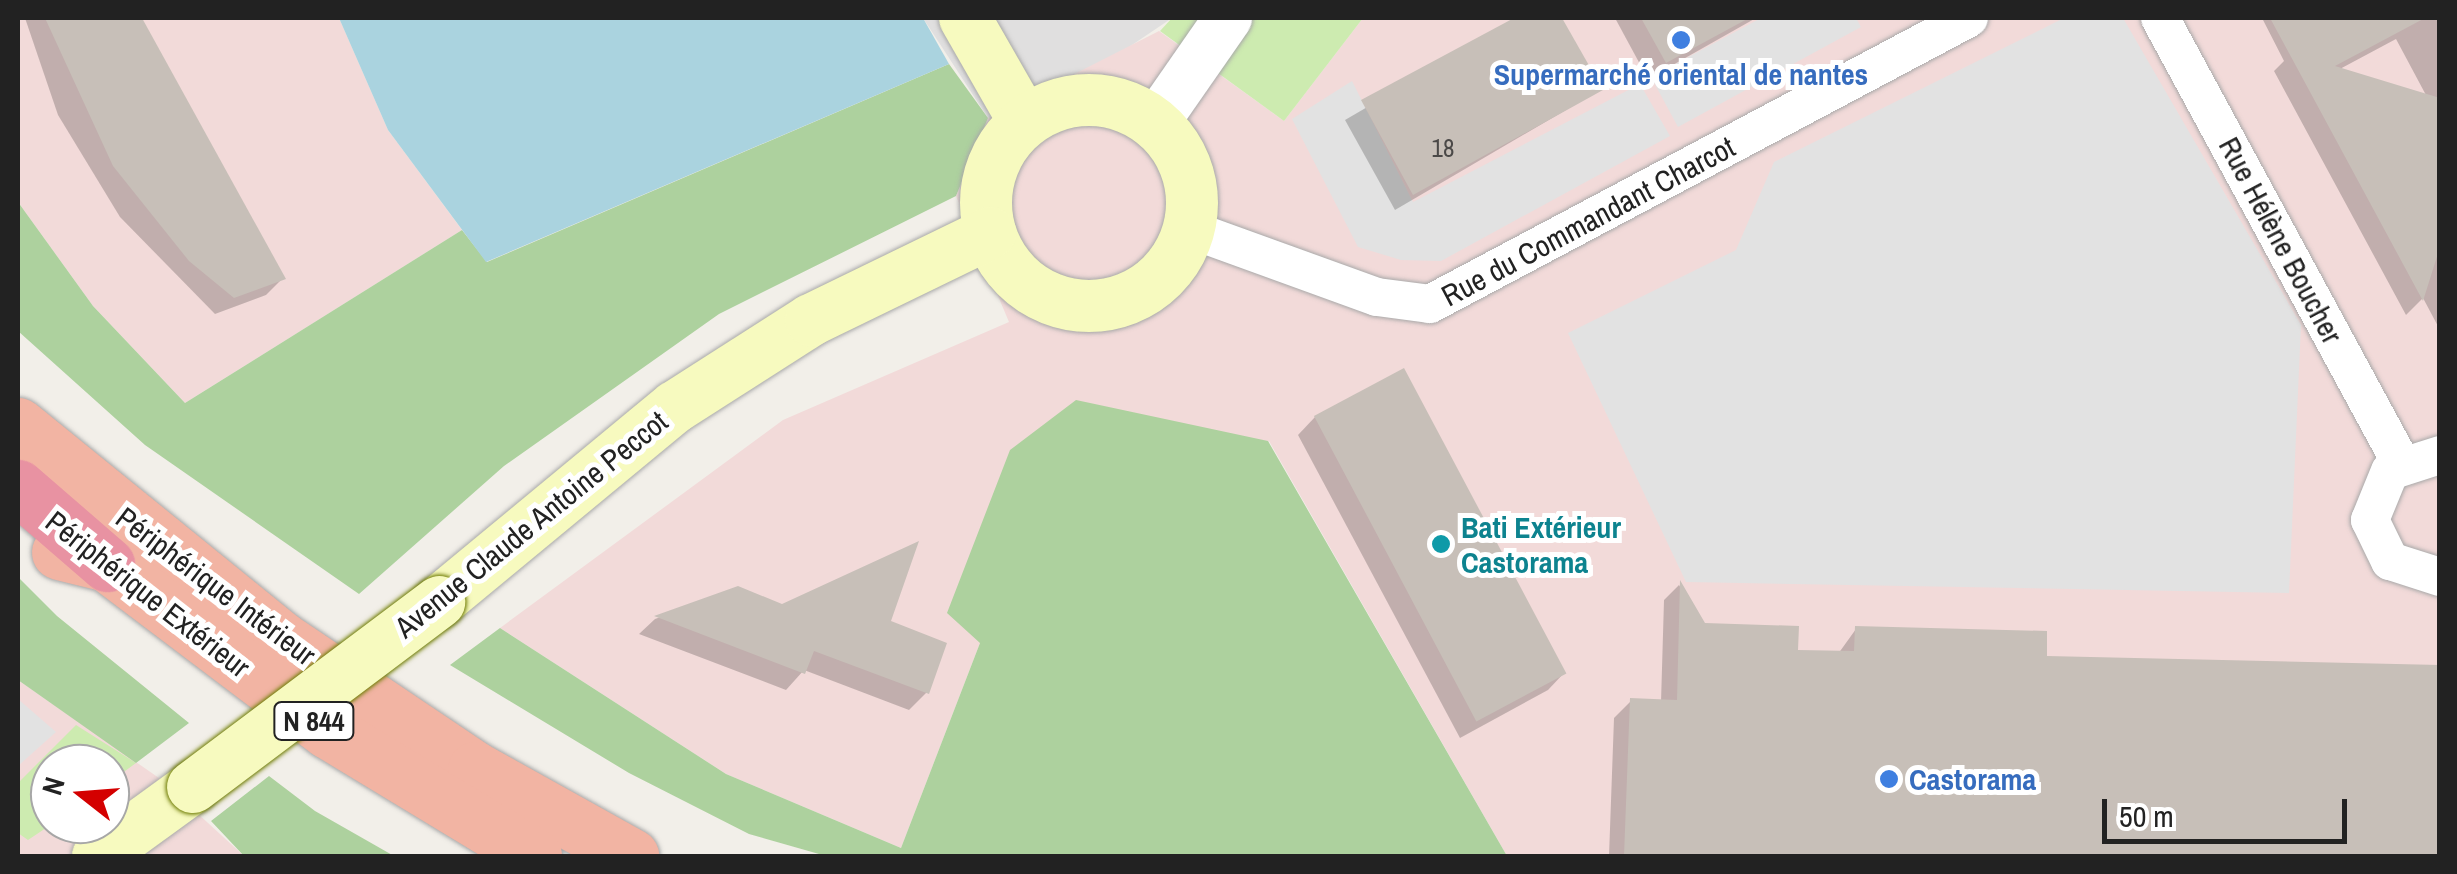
<!DOCTYPE html>
<html>
<head>
<meta charset="utf-8">
<style>
	body { margin:0 }
	#map { position:relative; width:2457px; height:874px; overflow:hidden; background:#f2efe9; font-family:"Archivo Narrow",sans-serif }
	div>[style] { position:absolute }
	.residential>* { inset:0; background:#e0dfdf }
	.commercial>* { inset:0; background:#f2dad9 }
	.grass>* { inset:0; background:#cdebb0 }
	.forest>* { inset:0; background:#add19e }
	.parking>* { inset:0; background:#e2e2e2 }
	.water>* { inset:0; background:#aad3df }
	.shadow>* { inset:0; background:#0003 }
	.building>* { inset:0; background:#c7bfb8; transform-origin:0 0 }
	.roads { filter:drop-shadow(0 0 2px #a9a9a9) drop-shadow(0 0 2px #a9a9a9) }
	.minor>* { height:38px; margin:-19px; padding:0 19px; transform-origin:19px; border-radius:19px; background:#fff }
	.tertiary>* { height:48px; margin:-24px; padding:0 24px; transform-origin:24px; border-radius:24px; background:#fff }
	.secondary>* { height:52px; margin:-26px; padding:0 26px; transform-origin:26px; border-radius:26px; background:#f7fabf }
	.secondary>.ring { margin:-26px; padding:0; box-sizing:content-box; background:none; border:52px solid #f7fabf; border-radius:50% }
	.trunk>* { height:55px; margin:-27.5px; padding:0 27.5px; transform-origin:27.5px; border-radius:27.5px; background:#f2b4a3 }
	.motorway>* { height:55px; margin:-27.5px; padding:0 27.5px; transform-origin:27.5px; border-radius:27.5px; background:#e892a2 }
	.bridges { filter:drop-shadow(0 0 2px #707d05) drop-shadow(0 0 2px #707d05) }
	.secondary-bridge>* { height:52px; margin:-26px; padding:0 26px; transform-origin:26px; border-radius:26px; background:#f7fabf }
	.dots>* { width:28px; height:28px; translate:-50% -50%; box-sizing:border-box; border:5px solid #fff; border-radius:50% }
	span { translate:-50% -50%; white-space:nowrap; text-align:center; line-height:1.15; -webkit-text-stroke:10px #fff; paint-order:stroke }
	.number-label { font-size:25px; color:#4b4948 }
	.number-label span { -webkit-text-stroke-width:0 }
	.shield-label span { padding:2px 8px; background:#fff; border:2px solid; border-radius:8px; -webkit-text-stroke-width:0 }
	.shield-label { font-size:28px; color:#222; font-weight:700 }
	.shop-label { font-size:30px; color:#366cbe; font-weight:700 }
	.left { translate:0 -50%; text-align:left }
	.street-label { font-size:30px; color:#222 }
	.culture-label { font-size:30px; color:#0d838f; font-weight:700 }
	.frame { position:absolute; inset:0; border:20px solid #222; pointer-events:none }
	.north { position:absolute; left:30px; top:744px; width:100px; height:100px; box-sizing:border-box; background:#fff; border:2px solid #a7a7a7; border-radius:50%; rotate:287deg; font-size:28px; font-weight:700; line-height:40px; text-align:center; color:#222 }
	.north::after { content:''; display:block; margin:auto; width:35px; height:45px; background:#d40000; clip-path:polygon(50% 0,100% 100%,50% 72%,0 100%) }
	.scale { position:absolute; left:2102px; top:799px; width:245px; height:45px; box-sizing:border-box; border:5px solid #222; border-top:0; padding-left:12px; font-size:30px; line-height:35px; white-space:nowrap; color:#222; -webkit-text-stroke:8px #fff; paint-order:stroke }
</style>
</head>
<body>
<div id="map">
	<div class="residential">
		<div style="clip-path:polygon(923px 18px,1172px 18px,1098px 68px,988px 118px)"></div>
	</div>
	<div class="commercial">
		<div style="clip-path:polygon(18px 18px,339px 18px,388px 130px,462px 230px,185px 403px,93px 306px,18px 202px)"></div>
		<div style="clip-path:polygon(1363px 18px,2439px 18px,2439px 856px,1507px 856px,1269px 441px,980px 643px,901px 848px,726px 774px,500px 628px,783px 420px,1009px 322px,956px 196px,988px 118px,1159px 31px,1284px 121px)"></div>
		<div style="clip-path:polygon(evenodd,18px 680px,159px 778px,244px 856px,18px 856px,18px 680px,50px 764px,110px 764px,110px 824px,50px 824px,50px 764px)"></div>
	</div>
	<div class="grass">
		<div style="clip-path:polygon(1172px 18px,1363px 18px,1284px 121px,1160px 31px)"></div>
		<div style="clip-path:polygon(76px 725px,136px 763px,110px 782px,110px 764px,50px 764px,52px 824px,28px 840px,18px 833px,18px 783px)"></div>
	</div>
	<div class="forest">
		<div style="clip-path:polygon(949px 64px,988px 118px,956px 196px,719px 314px,504px 466px,359px 594px,145px 445px,18px 331px,18px 202px,93px 306px,185px 403px,462px 230px,487px 262px)"></div>
		<div style="clip-path:polygon(1076px 400px,1268px 441px,1507px 856px,826px 856px,749px 834px,629px 773px,450px 665px,500px 628px,726px 774px,901px 848px,980px 643px,947px 613px,1010px 450px)"></div>
		<div style="clip-path:polygon(18px 577px,57px 616px,189px 723px,136px 763px,18px 680px)"></div>
		<div style="clip-path:polygon(269px 776px,315px 811px,394px 856px,244px 856px,211px 821px)"></div>
	</div>
	<div class="parking">
		<div style="clip-path:polygon(1761px 18px,1856px 18px,1861px 27px,1678px 127px,1651px 77px)"></div>
		<div style="clip-path:polygon(2064px 18px,2123px 18px,2301px 325px,2289px 593px,1686px 582px,1568px 333px,1736px 250px,1774px 162px)"></div>
		<div style="clip-path:polygon(1352px 81px,1413px 202px,1640px 84px,1670px 136px,1441px 261px,1401px 260px,1358px 247px,1292px 119px)"></div>
		<div style="clip-path:polygon(18px 699px,56px 732px,18px 766px)"></div>
	</div>
	<div class="water">
		<div style="clip-path:polygon(339px 18px,923px 18px,949px 64px,486px 262px,388px 130px)"></div>
	</div>
	<div class="shadow">
		<div style="clip-path:polygon(25px 18px,139px 18px,283px 278px,266px 295px,215px 314px,120px 217px,58px 115px)"></div>
		<div style="clip-path:polygon(1520px 18px,1560px 18px,1600px 90px,1395px 210px,1345px 120px)"></div>
		<div style="clip-path:polygon(1615px 18px,1756px 18px,1648px 79px)"></div>
		<div style="clip-path:polygon(evenodd,2262px 18px,2440px 18px,2440px 330px,2423px 298px,2406px 315px,2274px 71px,2284px 61px,2262px 18px,2396px 39px,2427px 97px,2338px 70px,2396px 39px)"></div>
		<div style="clip-path:polygon(1315px 417px,1565px 672px,1548px 690px,1460px 738px,1298px 435px)"></div>
		<div style="clip-path:polygon(1679px 585px,1703px 625px,1796px 652px,1838px 654px,1856px 629px,2044px 658px,2440px 677px,2440px 856px,1609px 856px,1614px 718px,1631px 701px,1661px 702px,1664px 600px)"></div>
		<div style="clip-path:polygon(738px 589px,782px 607px,888px 623px,927px 692px,909px 710px,804px 670px,786px 690px,639px 634px,655px 619px)"></div>
	</div>
	<div class="building">
		<div style="clip-path:polygon(45px 18px,142px 18px,286px 279px,234px 298px,189px 261px,113px 166px)"></div>
		<div style="clip-path:polygon(1514px 18px,1562px 18px,1603px 90px,1413px 195px,1361px 100px)"></div>
		<div style="clip-path:polygon(1641px 18px,1749px 18px,1666px 63px)"></div>
		<div style="clip-path:polygon(2270px 18px,2425px 18px,2335px 66px,2440px 98px,2440px 247px,2423px 301px)"></div>
		<div style="left:1404px;top:368px;width:346px;height:102px;rotate:62deg"></div>
		<div style="clip-path:polygon(919px 541px,891px 621px,947px 643px,929px 694px,814px 651px,805px 674px,654px 616px,738px 586px,782px 604px)"></div>
		<div style="clip-path:polygon(1680px 580px,1705px 623px,1799px 626px,1798px 650px,1854px 651px,1855px 626px,2047px 631px,2047px 656px,2440px 665px,2440px 856px,1624px 856px,1630px 698px,1677px 700px)"></div>
	</div>
	<div class="roads">
		<div class="minor">
			<div style="left:2160px;top:18px;width:506px;rotate:61.56deg"></div>
			<div style="left:1189px;top:229px;width:200px;rotate:19.9deg"></div>
			<div style="left:1377px;top:297px;width:53px;rotate:7.5deg"></div>
			<div style="left:1430px;top:304px;width:610px;rotate:-27.95deg"></div>
			<div style="left:2440px;top:455px;width:52px;rotate:162.3deg"></div>
			<div style="left:2390px;top:471px;width:53px;rotate:112.2deg"></div>
			<div style="left:2370px;top:520px;width:46px;rotate:64deg"></div>
			<div style="left:2390px;top:561px;width:52px;rotate:17.7deg"></div>
		</div>
		<div class="tertiary">
			<div style="left:1155px;top:123px;width:128px;rotate:-55.2deg"></div>
		</div>
		<div class="secondary">
			<div style="left:965px;top:18px;width:119px;rotate:60.2deg"></div>
			<div class="ring" style="left:986px;top:100px;width:154px;height:154px"></div>
			<div style="left:439px;top:602px;width:306px;rotate:-39.6deg"></div>
			<div style="left:675px;top:407px;width:161px;rotate:-32.6deg"></div>
			<div style="left:811px;top:320px;width:199px;rotate:-25.9deg"></div>
			<div style="left:98px;top:856px;width:117px;rotate:-36deg"></div>
		</div>
		<div class="trunk">
			<div style="left:18px;top:425px;width:338px;rotate:39.1deg"></div>
			<div style="left:280px;top:638px;width:235px;rotate:33.9deg"></div>
			<div style="left:475px;top:769px;width:179px;rotate:29.1deg"></div>
			<div style="left:59px;top:552px;width:49px;rotate:14deg"></div>
			<div style="left:107px;top:564px;width:277px;rotate:37.1deg"></div>
			<div style="left:328px;top:731px;width:241px;rotate:31.2deg"></div>
		</div>
		<div class="motorway">
			<div style="left:18px;top:487px;width:118px;rotate:40.9deg"></div>
		</div>
	</div>
	<div class="bridges">
		<div class="secondary-bridge">
			<div style="left:193px;top:787px;width:308px;rotate:-36.9deg"></div>
		</div>
	</div>
	<div class="dots">
		<div style="left:1681px;top:40px;background:#3f7fe0"></div>
		<div style="left:1441px;top:544px;background:#0f9aa8"></div>
		<div style="left:1889px;top:779px;background:#3f7fe0"></div>
	</div>
	<div class="number-label">
		<span style="left:1443px;top:148px">18</span>
	</div>
	<div class="shield-label">
		<span style="left:314px;top:721px">N 844</span>
	</div>
	<div class="shop-label">
		<span style="left:1681px;top:74px">Supermarché oriental de nantes</span>
		<span class="left" style="left:1909px;top:779px">Castorama</span>
	</div>
	<div class="street-label">
		<span style="left:1588px;top:221px;rotate:-28deg">Rue du Commandant Charcot</span>
		<span style="left:2281px;top:240px;rotate:62deg">Rue Hélène Boucher</span>
		<span style="left:531px;top:524px;rotate:-39deg">Avenue Claude Antoine Peccot</span>
		<span style="left:216px;top:586px;rotate:37deg">Périphérique Intérieur</span>
		<span style="left:148px;top:594px;rotate:38deg">Périphérique Extérieur</span>
	</div>
	<div class="culture-label">
		<span class="left" style="left:1461px;top:544px">Bati Extérieur<br>Castorama</span>
	</div>
	<div class="frame"></div>
	<div class="north">N</div>
	<div class="scale">50 m</div>
</div>
</body>
</html>
